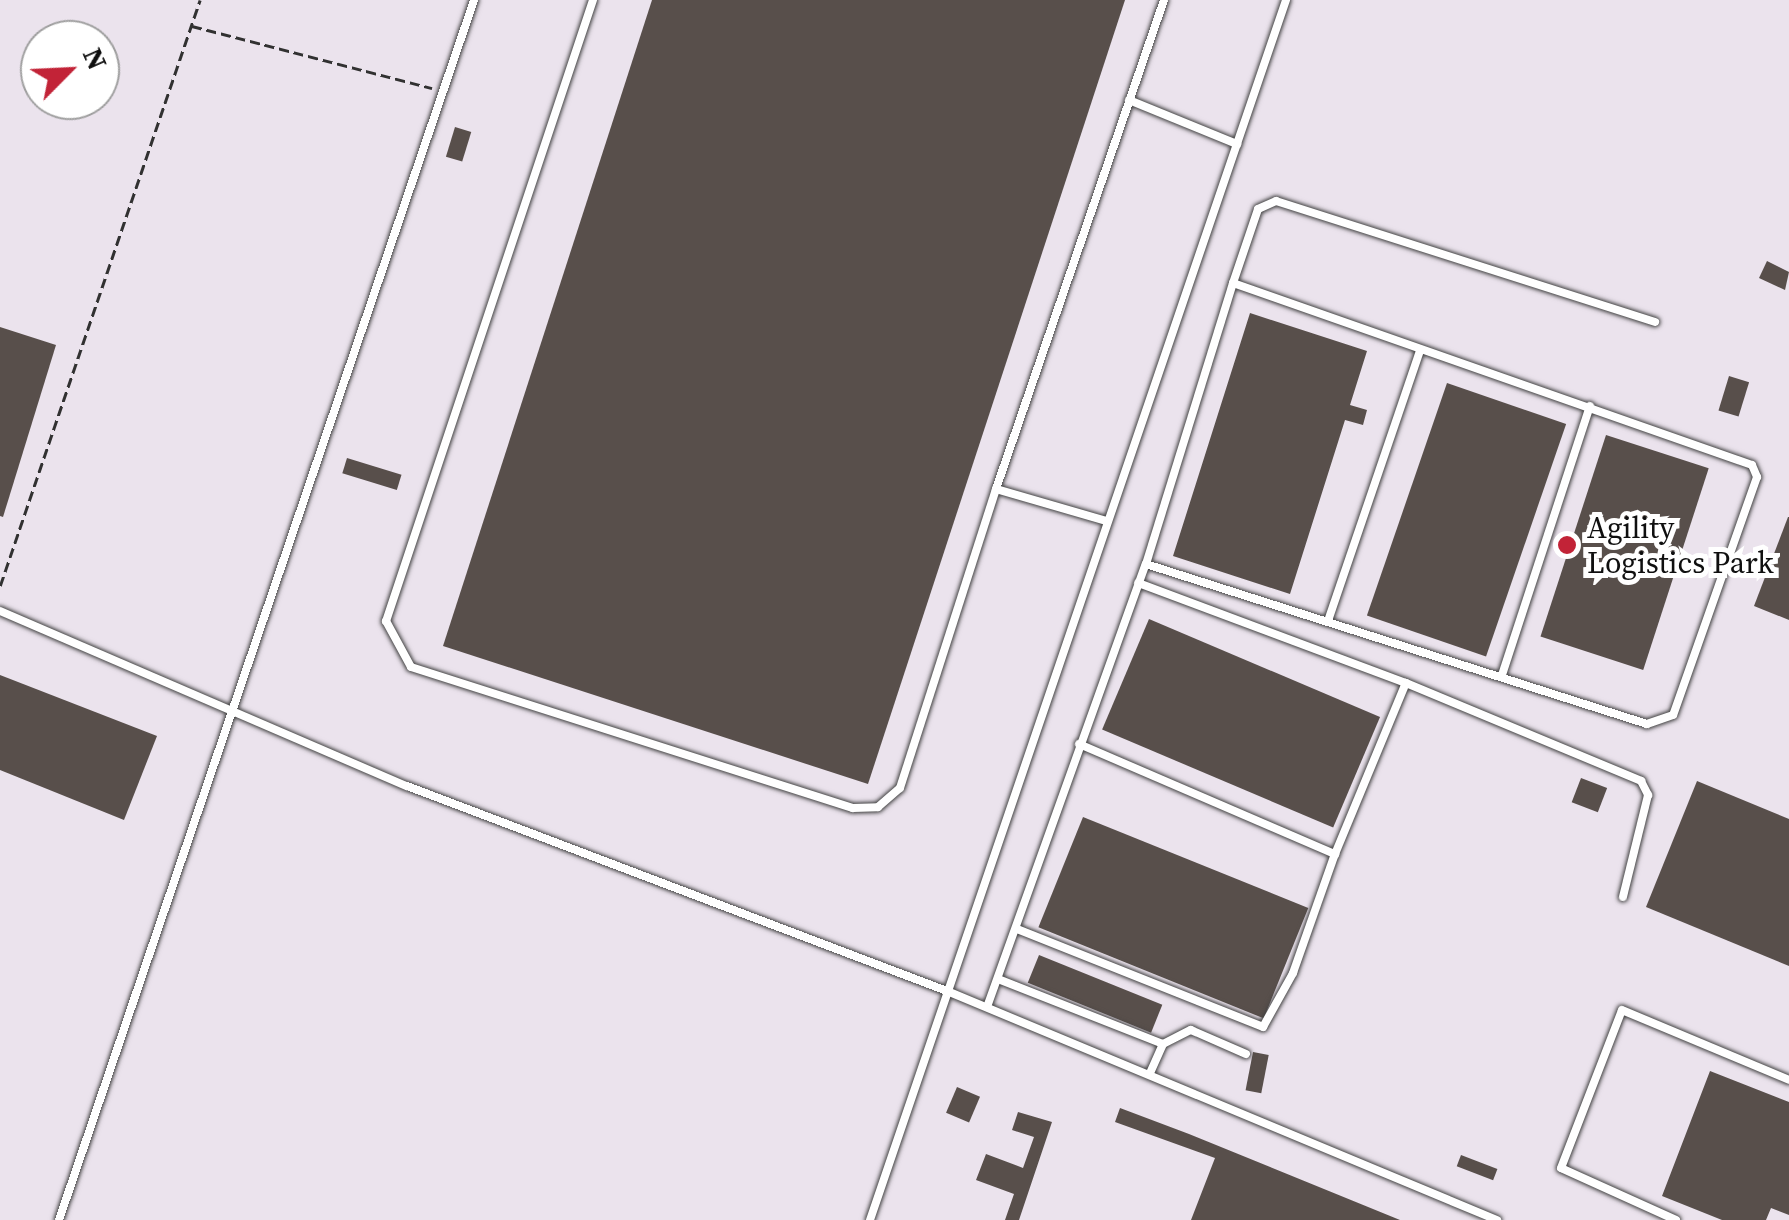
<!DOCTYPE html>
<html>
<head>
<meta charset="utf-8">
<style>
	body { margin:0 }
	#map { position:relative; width:1789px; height:1220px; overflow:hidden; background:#fffbf0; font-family:"Source Serif 4",serif }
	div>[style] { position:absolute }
	.industrial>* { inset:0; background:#ebe3ed }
	.building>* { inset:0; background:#584f4b; transform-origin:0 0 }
	.path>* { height:2.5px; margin-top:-1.25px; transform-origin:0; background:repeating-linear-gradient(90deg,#313131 0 10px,transparent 0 15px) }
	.roads { filter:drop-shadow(0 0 2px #424242) drop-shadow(0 0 2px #424242) }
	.lane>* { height:8px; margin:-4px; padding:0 4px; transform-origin:4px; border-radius:4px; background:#fff }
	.dots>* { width:28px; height:28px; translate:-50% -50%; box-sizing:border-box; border:5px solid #fff; border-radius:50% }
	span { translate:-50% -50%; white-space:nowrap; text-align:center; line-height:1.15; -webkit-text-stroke:10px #fff; paint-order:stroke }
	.poi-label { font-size:30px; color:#0f0f0f }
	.left { translate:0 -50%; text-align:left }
	.north { position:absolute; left:20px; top:20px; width:100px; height:100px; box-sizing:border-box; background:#fff; border:2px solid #9f9f9f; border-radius:50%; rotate:66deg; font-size:28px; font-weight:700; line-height:40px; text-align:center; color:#0f0f0f }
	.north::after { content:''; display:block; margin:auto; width:35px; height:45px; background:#c22337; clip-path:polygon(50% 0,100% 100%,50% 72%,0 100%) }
</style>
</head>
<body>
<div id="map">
	<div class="industrial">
		<div style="clip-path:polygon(evenodd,0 0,1789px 0,1789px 1220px,0 1220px,0 0,40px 40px,100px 40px,100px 100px,40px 100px,40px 40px)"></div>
	</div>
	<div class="building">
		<div style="clip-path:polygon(652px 0,1125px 0,868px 784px,443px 646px)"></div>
		<div style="left:455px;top:127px;width:17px;height:31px;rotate:17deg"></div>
		<div style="clip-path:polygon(1767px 261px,1789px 272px,1785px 290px,1759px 278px)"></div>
		<div style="clip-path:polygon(1250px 313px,1367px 351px,1350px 405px,1367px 410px,1363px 425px,1345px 420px,1290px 594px,1173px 556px)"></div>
		<div style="clip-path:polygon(0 327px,56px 345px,3px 517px,0 516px)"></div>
		<div style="left:1729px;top:376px;width:21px;height:36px;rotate:17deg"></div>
		<div style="left:1447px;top:383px;width:126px;height:246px;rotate:19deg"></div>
		<div style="left:1606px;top:435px;width:108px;height:212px;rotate:18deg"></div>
		<div style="left:347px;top:458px;width:57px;height:16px;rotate:17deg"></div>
		<div style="clip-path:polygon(1788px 517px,1789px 517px,1789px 620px,1754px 606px)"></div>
		<div style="left:1149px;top:619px;width:251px;height:120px;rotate:23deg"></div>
		<div style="clip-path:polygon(0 675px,157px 736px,124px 820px,0 770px)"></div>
		<div style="left:1581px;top:778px;width:28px;height:26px;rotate:21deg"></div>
		<div style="clip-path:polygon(1697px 781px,1789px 819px,1789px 966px,1646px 907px)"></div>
		<div style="left:1083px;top:817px;width:243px;height:119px;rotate:22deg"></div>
		<div style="left:1039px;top:955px;width:133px;height:30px;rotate:22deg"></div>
		<div style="left:1253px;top:1052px;width:16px;height:39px;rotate:11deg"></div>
		<div style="clip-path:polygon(1710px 1071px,1789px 1102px,1789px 1215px,1771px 1208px,1766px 1220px,1722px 1220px,1662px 1196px)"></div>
		<div style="left:957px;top:1087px;width:25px;height:28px;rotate:23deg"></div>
		<div style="clip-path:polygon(1120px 1108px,1189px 1134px,1400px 1220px,1191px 1220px,1215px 1158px,1115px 1122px)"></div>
		<div style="clip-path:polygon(1018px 1112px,1052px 1122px,1019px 1220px,1005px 1220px,1014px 1194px,976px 1180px,986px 1154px,1023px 1168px,1034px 1137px,1012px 1130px)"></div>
		<div style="left:1461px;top:1155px;width:39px;height:12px;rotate:21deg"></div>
	</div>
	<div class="path">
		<div style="left:192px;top:26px;width:248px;rotate:14.5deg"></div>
		<div style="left:0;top:586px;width:619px;rotate:-71.16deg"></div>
	</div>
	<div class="roads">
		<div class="lane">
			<div style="left:593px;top:0;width:655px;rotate:108.43deg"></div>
			<div style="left:386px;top:621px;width:52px;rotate:61.5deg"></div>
			<div style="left:411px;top:667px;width:464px;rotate:17.7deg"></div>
			<div style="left:853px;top:808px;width:25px;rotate:-2deg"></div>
			<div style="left:878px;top:807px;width:29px;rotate:-41deg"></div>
			<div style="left:900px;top:788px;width:314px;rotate:-72.2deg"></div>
			<div style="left:996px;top:489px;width:115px;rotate:16.2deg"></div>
			<div style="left:1129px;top:100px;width:117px;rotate:22.2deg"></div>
			<div style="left:1233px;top:283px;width:550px;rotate:19.32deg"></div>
			<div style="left:1752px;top:465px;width:13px;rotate:67deg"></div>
			<div style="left:1757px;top:477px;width:252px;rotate:109.4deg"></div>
			<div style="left:1673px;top:715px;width:28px;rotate:161deg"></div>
			<div style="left:1647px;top:724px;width:526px;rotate:-162.29deg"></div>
			<div style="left:1146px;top:564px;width:294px;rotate:-72.8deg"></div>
			<div style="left:1233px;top:283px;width:78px;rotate:-71.3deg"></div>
			<div style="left:1258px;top:209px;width:20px;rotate:-24deg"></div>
			<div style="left:1276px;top:201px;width:398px;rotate:17.7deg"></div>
			<div style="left:996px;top:489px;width:517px;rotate:-71.04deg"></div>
			<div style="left:0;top:611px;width:443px;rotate:23.3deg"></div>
			<div style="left:407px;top:786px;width:578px;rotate:20.79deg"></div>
			<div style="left:947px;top:991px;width:596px;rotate:22.61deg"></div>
			<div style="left:1329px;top:618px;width:282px;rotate:-71.2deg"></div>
			<div style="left:1502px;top:675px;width:283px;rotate:-71.9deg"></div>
			<div style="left:1406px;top:683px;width:255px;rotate:22.6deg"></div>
			<div style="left:1641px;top:781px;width:16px;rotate:63deg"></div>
			<div style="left:1648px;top:795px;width:105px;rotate:103.8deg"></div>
			<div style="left:1079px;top:744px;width:279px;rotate:23.3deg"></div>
			<div style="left:1335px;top:854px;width:185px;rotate:-67.5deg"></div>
			<div style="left:1406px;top:683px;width:286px;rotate:-159.5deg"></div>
			<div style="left:1017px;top:929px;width:265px;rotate:21.7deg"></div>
			<div style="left:1263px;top:1027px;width:62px;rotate:-60.9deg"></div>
			<div style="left:1293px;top:973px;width:126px;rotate:-70.6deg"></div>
			<div style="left:998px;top:979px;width:177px;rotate:21.5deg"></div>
			<div style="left:1163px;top:1044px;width:32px;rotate:114deg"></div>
			<div style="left:987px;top:1007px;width:471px;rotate:-70.3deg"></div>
			<div style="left:1163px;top:1044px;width:31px;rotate:-27deg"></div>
			<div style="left:1191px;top:1030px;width:60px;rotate:23.6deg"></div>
			<div style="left:59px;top:1220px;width:1289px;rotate:-71.21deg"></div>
			<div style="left:870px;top:1220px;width:1289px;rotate:-71.17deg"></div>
			<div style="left:1676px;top:1220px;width:126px;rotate:-155.7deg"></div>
			<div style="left:1561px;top:1168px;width:169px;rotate:-68.9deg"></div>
			<div style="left:1622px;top:1010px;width:181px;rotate:22.7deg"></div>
		</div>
	</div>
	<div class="dots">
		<div style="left:1567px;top:545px;background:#c22337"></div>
	</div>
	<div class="poi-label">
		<span class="left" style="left:1587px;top:545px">Agility<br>Logistics Park</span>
	</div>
	<div class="north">N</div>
</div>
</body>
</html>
